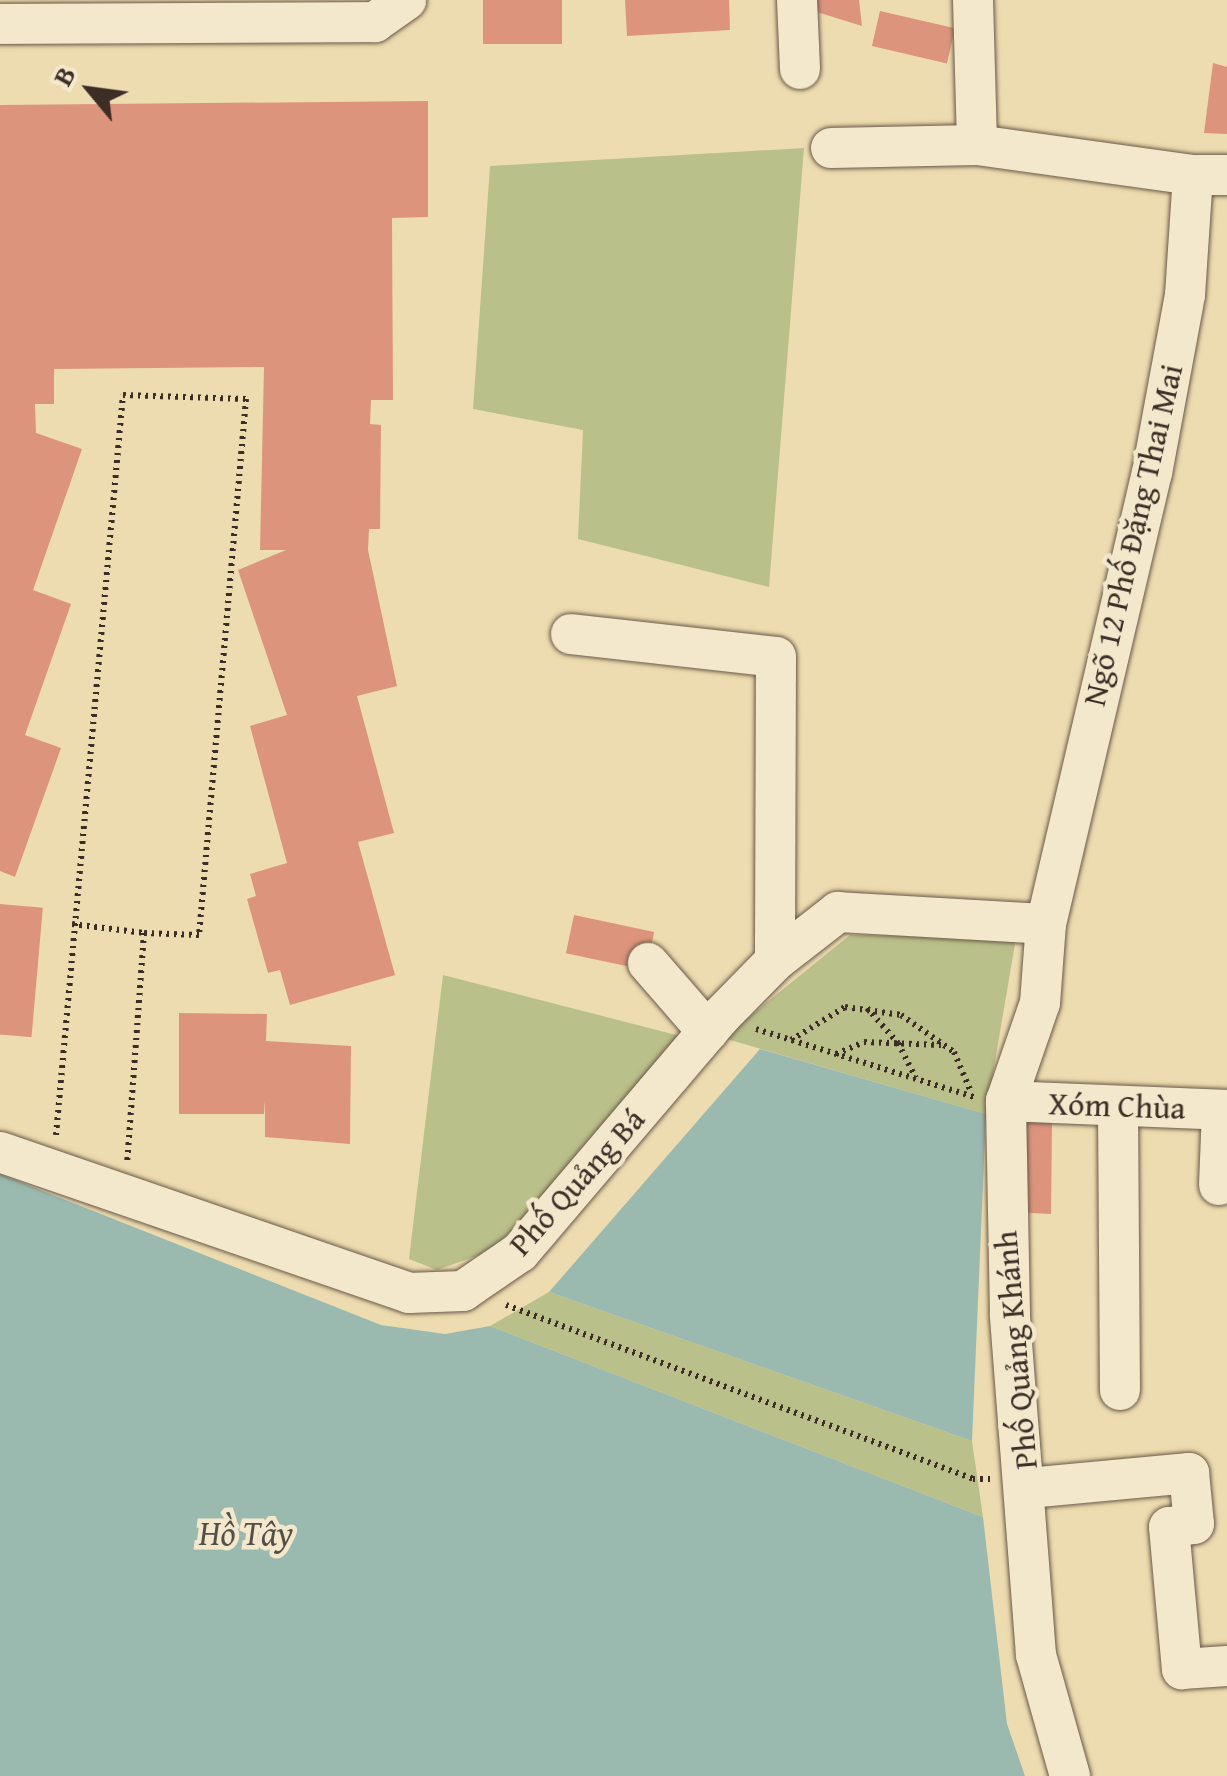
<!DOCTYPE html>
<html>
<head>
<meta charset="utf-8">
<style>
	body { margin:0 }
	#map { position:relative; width:1227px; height:1776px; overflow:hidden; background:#eddcaf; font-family:"Gentium Book Plus",serif }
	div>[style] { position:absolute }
	.green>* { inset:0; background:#bac089 }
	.water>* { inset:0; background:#9abab0 }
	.building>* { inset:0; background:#dc957c; transform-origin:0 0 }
	.path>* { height:6px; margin-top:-3px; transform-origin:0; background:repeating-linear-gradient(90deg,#3d2d27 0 2.5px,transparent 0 7.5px) }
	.roads { filter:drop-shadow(0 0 2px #695949) drop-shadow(0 0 2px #695949) }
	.minor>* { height:40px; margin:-20px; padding:0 20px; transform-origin:20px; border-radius:20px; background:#f3e8cb }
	span { translate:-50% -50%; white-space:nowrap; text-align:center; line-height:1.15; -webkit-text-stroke:9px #f3e8cb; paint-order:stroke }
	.street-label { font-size:32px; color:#3d2d27 }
	.water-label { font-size:35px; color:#545049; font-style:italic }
	.north { position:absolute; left:40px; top:40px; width:100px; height:100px; -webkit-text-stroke:8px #f3e8cb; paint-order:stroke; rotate:299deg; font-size:28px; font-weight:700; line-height:40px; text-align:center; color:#3d2d27 }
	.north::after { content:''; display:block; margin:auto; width:35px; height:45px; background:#3d2d27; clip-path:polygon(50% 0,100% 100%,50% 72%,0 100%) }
</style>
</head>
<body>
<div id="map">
	<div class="green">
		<div style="clip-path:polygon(804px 148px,769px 587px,578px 539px,583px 430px,473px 409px,490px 166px)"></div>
		<div style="clip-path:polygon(850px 935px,1016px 938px,986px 1114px,723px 1038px)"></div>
		<div style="clip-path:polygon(443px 975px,688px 1038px,493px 1250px,437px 1270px,409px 1259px)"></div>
		<div style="clip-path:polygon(549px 1292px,972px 1441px,983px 1517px,490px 1326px)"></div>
	</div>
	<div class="water">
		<div style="clip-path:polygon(760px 1049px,986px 1114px,972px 1441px,549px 1292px)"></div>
		<div style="clip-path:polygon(0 1174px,381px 1325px,445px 1334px,490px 1326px,983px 1517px,1007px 1724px,1025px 1776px,0 1776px)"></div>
	</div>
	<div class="building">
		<div style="left:483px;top:0;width:79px;height:44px"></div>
		<div style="clip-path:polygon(625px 0,729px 0,730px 30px,627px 36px)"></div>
		<div style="clip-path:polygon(804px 0,859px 0,862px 26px,804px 8px)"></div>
		<div style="left:880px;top:11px;width:77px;height:36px;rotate:13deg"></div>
		<div style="clip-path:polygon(1213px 63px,1227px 67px,1227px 134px,1204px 133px)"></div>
		<div style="clip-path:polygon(428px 101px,428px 217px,392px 218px,393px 400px,371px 400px,370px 424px,381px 425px,380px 529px,369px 529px,368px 550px,397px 686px,357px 696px,394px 833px,358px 842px,395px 975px,290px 1005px,280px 970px,268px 973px,247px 899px,256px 896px,250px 874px,287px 863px,250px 726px,287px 715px,238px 570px,286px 550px,260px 550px,264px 367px,54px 369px,54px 404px,35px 404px,36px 433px,82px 449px,33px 590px,71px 604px,25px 735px,61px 748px,15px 877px,0 871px,0 105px)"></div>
		<div style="left:0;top:904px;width:43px;height:130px;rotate:5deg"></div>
		<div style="left:574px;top:915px;width:82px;height:39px;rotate:12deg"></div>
		<div style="clip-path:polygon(179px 1013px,267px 1014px,266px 1041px,351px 1046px,350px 1144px,265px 1137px,265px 1100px,264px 1114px,179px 1114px)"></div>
		<div style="clip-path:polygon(1012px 1111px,1052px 1123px,1051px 1214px,1010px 1212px)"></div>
	</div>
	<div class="path">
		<div style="left:72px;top:924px;width:73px;rotate:7.1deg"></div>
		<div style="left:867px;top:1008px;width:47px;rotate:48.5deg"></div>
		<div style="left:898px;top:1043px;width:39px;rotate:63deg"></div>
		<div style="left:756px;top:1029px;width:228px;rotate:17.3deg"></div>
		<div style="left:791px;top:1040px;width:63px;rotate:-31.4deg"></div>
		<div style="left:845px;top:1007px;width:57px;rotate:8.1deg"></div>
		<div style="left:901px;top:1015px;width:65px;rotate:34.9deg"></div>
		<div style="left:954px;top:1052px;width:43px;rotate:67deg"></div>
		<div style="left:836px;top:1054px;width:30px;rotate:-23deg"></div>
		<div style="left:864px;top:1042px;width:77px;rotate:2.2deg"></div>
		<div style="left:56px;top:1135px;width:743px;rotate:-84.83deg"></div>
		<div style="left:123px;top:395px;width:123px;rotate:1.9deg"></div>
		<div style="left:246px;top:399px;width:538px;rotate:95.01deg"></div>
		<div style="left:199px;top:935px;width:55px;rotate:-177.9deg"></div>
		<div style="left:144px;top:933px;width:231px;rotate:94.2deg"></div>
		<div style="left:506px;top:1305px;width:498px;rotate:20.4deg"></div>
		<div style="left:973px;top:1479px;width:19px"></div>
	</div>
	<div class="roads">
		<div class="minor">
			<div style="left:797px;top:0;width:69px;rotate:87.5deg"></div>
			<div style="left:973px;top:0;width:145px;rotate:88.4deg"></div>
			<div style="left:0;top:24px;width:375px;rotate:-0.3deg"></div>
			<div style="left:375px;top:22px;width:38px;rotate:-35deg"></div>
			<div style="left:831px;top:148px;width:146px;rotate:-1.2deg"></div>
			<div style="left:977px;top:145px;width:218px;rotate:7.9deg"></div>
			<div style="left:571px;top:634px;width:206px;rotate:6.4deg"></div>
			<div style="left:776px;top:657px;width:304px;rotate:90.2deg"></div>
			<div style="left:648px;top:963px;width:91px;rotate:49deg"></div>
			<div style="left:1006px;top:1101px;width:221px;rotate:2.3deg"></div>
			<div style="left:1118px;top:1106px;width:284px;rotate:89.6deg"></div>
			<div style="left:0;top:1152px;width:433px;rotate:19deg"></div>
			<div style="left:409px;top:1293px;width:54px;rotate:-2.1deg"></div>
			<div style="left:463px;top:1291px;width:69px;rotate:-34.4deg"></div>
			<div style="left:520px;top:1252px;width:309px;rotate:-49.6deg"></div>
			<div style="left:720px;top:1017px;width:78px;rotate:-45.5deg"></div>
			<div style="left:775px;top:961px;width:80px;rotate:-37.9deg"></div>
			<div style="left:838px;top:912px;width:208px;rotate:3.3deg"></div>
			<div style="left:1219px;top:1185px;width:75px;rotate:-87.7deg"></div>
			<div style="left:1028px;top:1488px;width:162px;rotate:-5.3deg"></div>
			<div style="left:1189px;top:1473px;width:51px;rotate:84.4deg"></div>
			<div style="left:1194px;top:1524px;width:25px;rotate:173deg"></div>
			<div style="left:1169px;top:1527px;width:143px;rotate:84.8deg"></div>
			<div style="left:1182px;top:1669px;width:45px;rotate:-3.8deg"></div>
			<div style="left:1070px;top:1776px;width:126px;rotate:-105.7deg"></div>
			<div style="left:1036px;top:1655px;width:342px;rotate:-94.4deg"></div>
			<div style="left:1010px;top:1314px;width:213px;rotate:-91.1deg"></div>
			<div style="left:1006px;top:1101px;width:104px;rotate:-70.9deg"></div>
			<div style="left:1040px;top:1003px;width:79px;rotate:-85.7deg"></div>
			<div style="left:1046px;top:924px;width:463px;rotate:-76.8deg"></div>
			<div style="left:1152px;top:473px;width:181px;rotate:-79.5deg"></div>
			<div style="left:1185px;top:295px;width:120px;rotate:-86.2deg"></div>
			<div style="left:1193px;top:175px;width:34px"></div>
		</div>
	</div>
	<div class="street-label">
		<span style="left:1133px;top:535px;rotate:-77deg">Ngõ 12 Phố Đặng Thai Mai</span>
		<span style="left:1117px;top:1106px;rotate:2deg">Xóm Chùa</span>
		<span style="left:577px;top:1182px;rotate:-48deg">Phố Quảng Bá</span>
		<span style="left:1016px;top:1350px;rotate:-95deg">Phố Quảng Khánh</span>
	</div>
	<div class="water-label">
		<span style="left:246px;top:1533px">Hồ Tây</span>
	</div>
	<div class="north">B</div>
</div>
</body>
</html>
